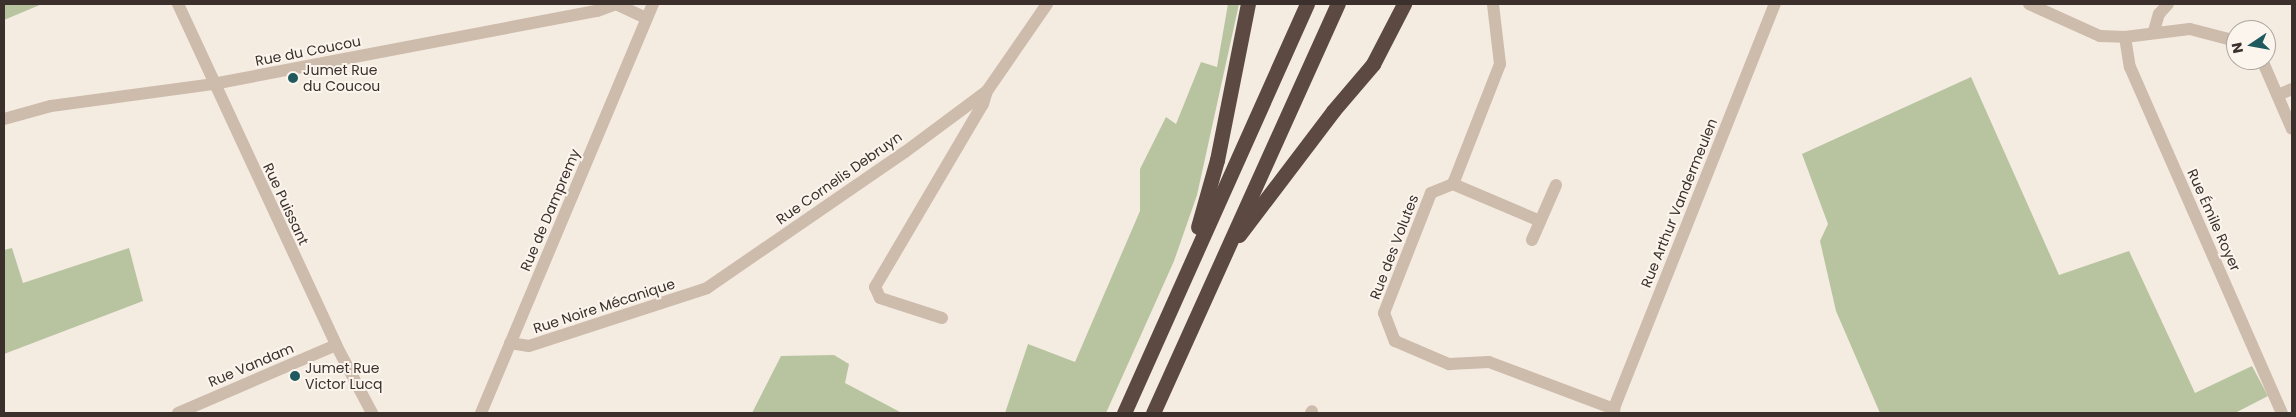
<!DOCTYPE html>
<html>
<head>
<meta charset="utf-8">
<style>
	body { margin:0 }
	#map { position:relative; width:2296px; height:417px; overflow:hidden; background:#f4ebe1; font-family:Poppins,sans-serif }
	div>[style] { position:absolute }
	.green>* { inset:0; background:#b8c4a0 }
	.street>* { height:12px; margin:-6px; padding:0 6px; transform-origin:6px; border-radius:6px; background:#cdbbac }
	.highway>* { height:15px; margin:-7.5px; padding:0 7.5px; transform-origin:7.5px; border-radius:7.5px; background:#5c4a42 }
	.dots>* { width:14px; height:14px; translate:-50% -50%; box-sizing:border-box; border:2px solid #fbf5ee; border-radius:50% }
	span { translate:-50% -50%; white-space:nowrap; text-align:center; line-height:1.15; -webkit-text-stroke:4px #fbf5ee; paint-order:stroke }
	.street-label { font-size:14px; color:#3b302b }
	.poi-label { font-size:14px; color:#3b302b }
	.left { translate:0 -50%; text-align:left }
	.frame { position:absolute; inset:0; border:5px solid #3b302b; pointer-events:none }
	.north { position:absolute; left:2226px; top:20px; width:50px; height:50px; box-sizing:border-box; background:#fbf5ee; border:1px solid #aea6a0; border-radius:50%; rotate:258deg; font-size:14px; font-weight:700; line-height:20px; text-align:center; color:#3b302b }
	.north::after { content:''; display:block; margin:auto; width:18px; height:22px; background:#1f5a5e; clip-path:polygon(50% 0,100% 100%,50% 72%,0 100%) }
</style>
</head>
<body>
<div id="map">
	<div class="green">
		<div style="clip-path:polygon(4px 4px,42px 4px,4px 20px)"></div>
		<div style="clip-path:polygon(1228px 4px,1239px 4px,1197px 195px,1174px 261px,1106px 413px,1005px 413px,1028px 344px,1075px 362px,1140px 211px,1140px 169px,1166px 117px,1176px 124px,1201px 62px,1217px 67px)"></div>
		<div style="clip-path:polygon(1971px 77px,2059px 275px,2129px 251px,2195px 393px,2252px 366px,2268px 396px,2235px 413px,1880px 413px,1836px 311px,1820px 241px,1828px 224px,1802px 154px)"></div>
		<div style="clip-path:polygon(12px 248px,23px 283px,129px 248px,143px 301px,4px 354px,4px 250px)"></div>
		<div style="clip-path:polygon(834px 355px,849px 364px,845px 383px,902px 413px,752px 413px,781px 356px)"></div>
	</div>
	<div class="street">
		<div style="left:178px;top:4px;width:376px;rotate:65.1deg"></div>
		<div style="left:336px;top:345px;width:77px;rotate:62.1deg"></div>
		<div style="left:616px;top:4px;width:33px;rotate:25deg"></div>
		<div style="left:2029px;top:4px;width:78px;rotate:24.3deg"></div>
		<div style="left:2100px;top:36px;width:25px;rotate:2deg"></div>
		<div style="left:2125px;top:37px;width:65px;rotate:-7deg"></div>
		<div style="left:2190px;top:29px;width:48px;rotate:14.6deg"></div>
		<div style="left:2154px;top:31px;width:18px;rotate:-74deg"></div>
		<div style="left:2159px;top:14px;width:13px;rotate:-48deg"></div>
		<div style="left:2125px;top:37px;width:30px;rotate:81deg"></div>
		<div style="left:2130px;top:67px;width:378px;rotate:66.3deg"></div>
		<div style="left:2262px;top:60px;width:75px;rotate:66.5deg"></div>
		<div style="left:2278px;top:95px;width:15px;rotate:-23deg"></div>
		<div style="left:4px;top:119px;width:49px;rotate:-15.5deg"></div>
		<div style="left:51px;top:106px;width:163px;rotate:-7.7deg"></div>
		<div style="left:213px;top:84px;width:391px;rotate:-10.8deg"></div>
		<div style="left:597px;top:11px;width:20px;rotate:-20deg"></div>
		<div style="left:1453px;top:184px;width:129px;rotate:-68.6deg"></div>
		<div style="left:1500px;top:64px;width:60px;rotate:-96.7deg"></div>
		<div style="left:1540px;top:221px;width:95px;rotate:-157deg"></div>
		<div style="left:1453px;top:184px;width:24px;rotate:158deg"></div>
		<div style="left:1431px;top:193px;width:129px;rotate:111.4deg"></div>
		<div style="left:1384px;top:313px;width:30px;rotate:69deg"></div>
		<div style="left:1395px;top:341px;width:59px;rotate:23.1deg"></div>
		<div style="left:1449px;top:364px;width:40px;rotate:-2.9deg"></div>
		<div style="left:1489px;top:362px;width:134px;rotate:20.6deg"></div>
		<div style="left:1532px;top:240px;width:60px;rotate:-66.4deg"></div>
		<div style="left:942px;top:318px;width:65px;rotate:-162.1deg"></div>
		<div style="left:880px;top:298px;width:12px;rotate:-114deg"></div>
		<div style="left:875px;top:287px;width:212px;rotate:-59.5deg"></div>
		<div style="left:983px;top:104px;width:14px;rotate:-73deg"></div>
		<div style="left:510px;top:343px;width:19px;rotate:9deg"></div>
		<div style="left:529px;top:346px;width:187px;rotate:-18deg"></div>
		<div style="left:707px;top:288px;width:240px;rotate:-34.5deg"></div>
		<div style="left:905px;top:152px;width:102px;rotate:-36.6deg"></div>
		<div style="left:987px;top:91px;width:106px;rotate:-55.4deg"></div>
		<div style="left:178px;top:413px;width:172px;rotate:-23.3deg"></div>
		<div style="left:481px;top:413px;width:444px;rotate:-67.2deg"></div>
		<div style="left:1311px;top:413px;width:2px;rotate:-63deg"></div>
		<div style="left:1612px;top:413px;width:440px;rotate:-68.3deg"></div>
	</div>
	<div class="highway">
		<div style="left:1198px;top:227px;width:70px;rotate:-74.2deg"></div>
		<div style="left:1217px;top:160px;width:159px;rotate:-78.8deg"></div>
		<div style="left:1239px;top:235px;width:156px;rotate:-52.8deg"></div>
		<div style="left:1333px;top:111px;width:62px;rotate:-49.6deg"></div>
		<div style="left:1373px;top:64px;width:68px;rotate:-62.7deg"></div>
		<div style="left:1124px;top:413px;width:448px;rotate:-65.9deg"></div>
		<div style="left:1153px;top:413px;width:449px;rotate:-65.7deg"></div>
	</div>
	<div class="dots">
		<div style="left:293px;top:78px;background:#1f5a5e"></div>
		<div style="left:295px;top:376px;background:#1f5a5e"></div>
	</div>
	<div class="street-label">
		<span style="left:308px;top:51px;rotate:-11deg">Rue du Coucou</span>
		<span style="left:839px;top:178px;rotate:-35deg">Rue Cornelis Debruyn</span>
		<span style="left:1679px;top:203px;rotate:-68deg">Rue Arthur Vandermeulen</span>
		<span style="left:286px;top:204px;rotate:65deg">Rue Puissant</span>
		<span style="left:550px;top:210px;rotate:-67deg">Rue de Dampremy</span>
		<span style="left:2214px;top:220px;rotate:66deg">Rue Émile Royer</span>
		<span style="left:1394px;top:247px;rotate:-69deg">Rue des Volutes</span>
		<span style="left:604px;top:306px;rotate:-18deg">Rue Noire Mécanique</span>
		<span style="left:251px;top:365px;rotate:-23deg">Rue Vandam</span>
	</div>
	<div class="poi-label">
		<span class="left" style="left:303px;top:78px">Jumet Rue<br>du Coucou</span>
		<span class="left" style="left:305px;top:376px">Jumet Rue<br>Victor Lucq</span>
	</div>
	<div class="frame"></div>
	<div class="north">N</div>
</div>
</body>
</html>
